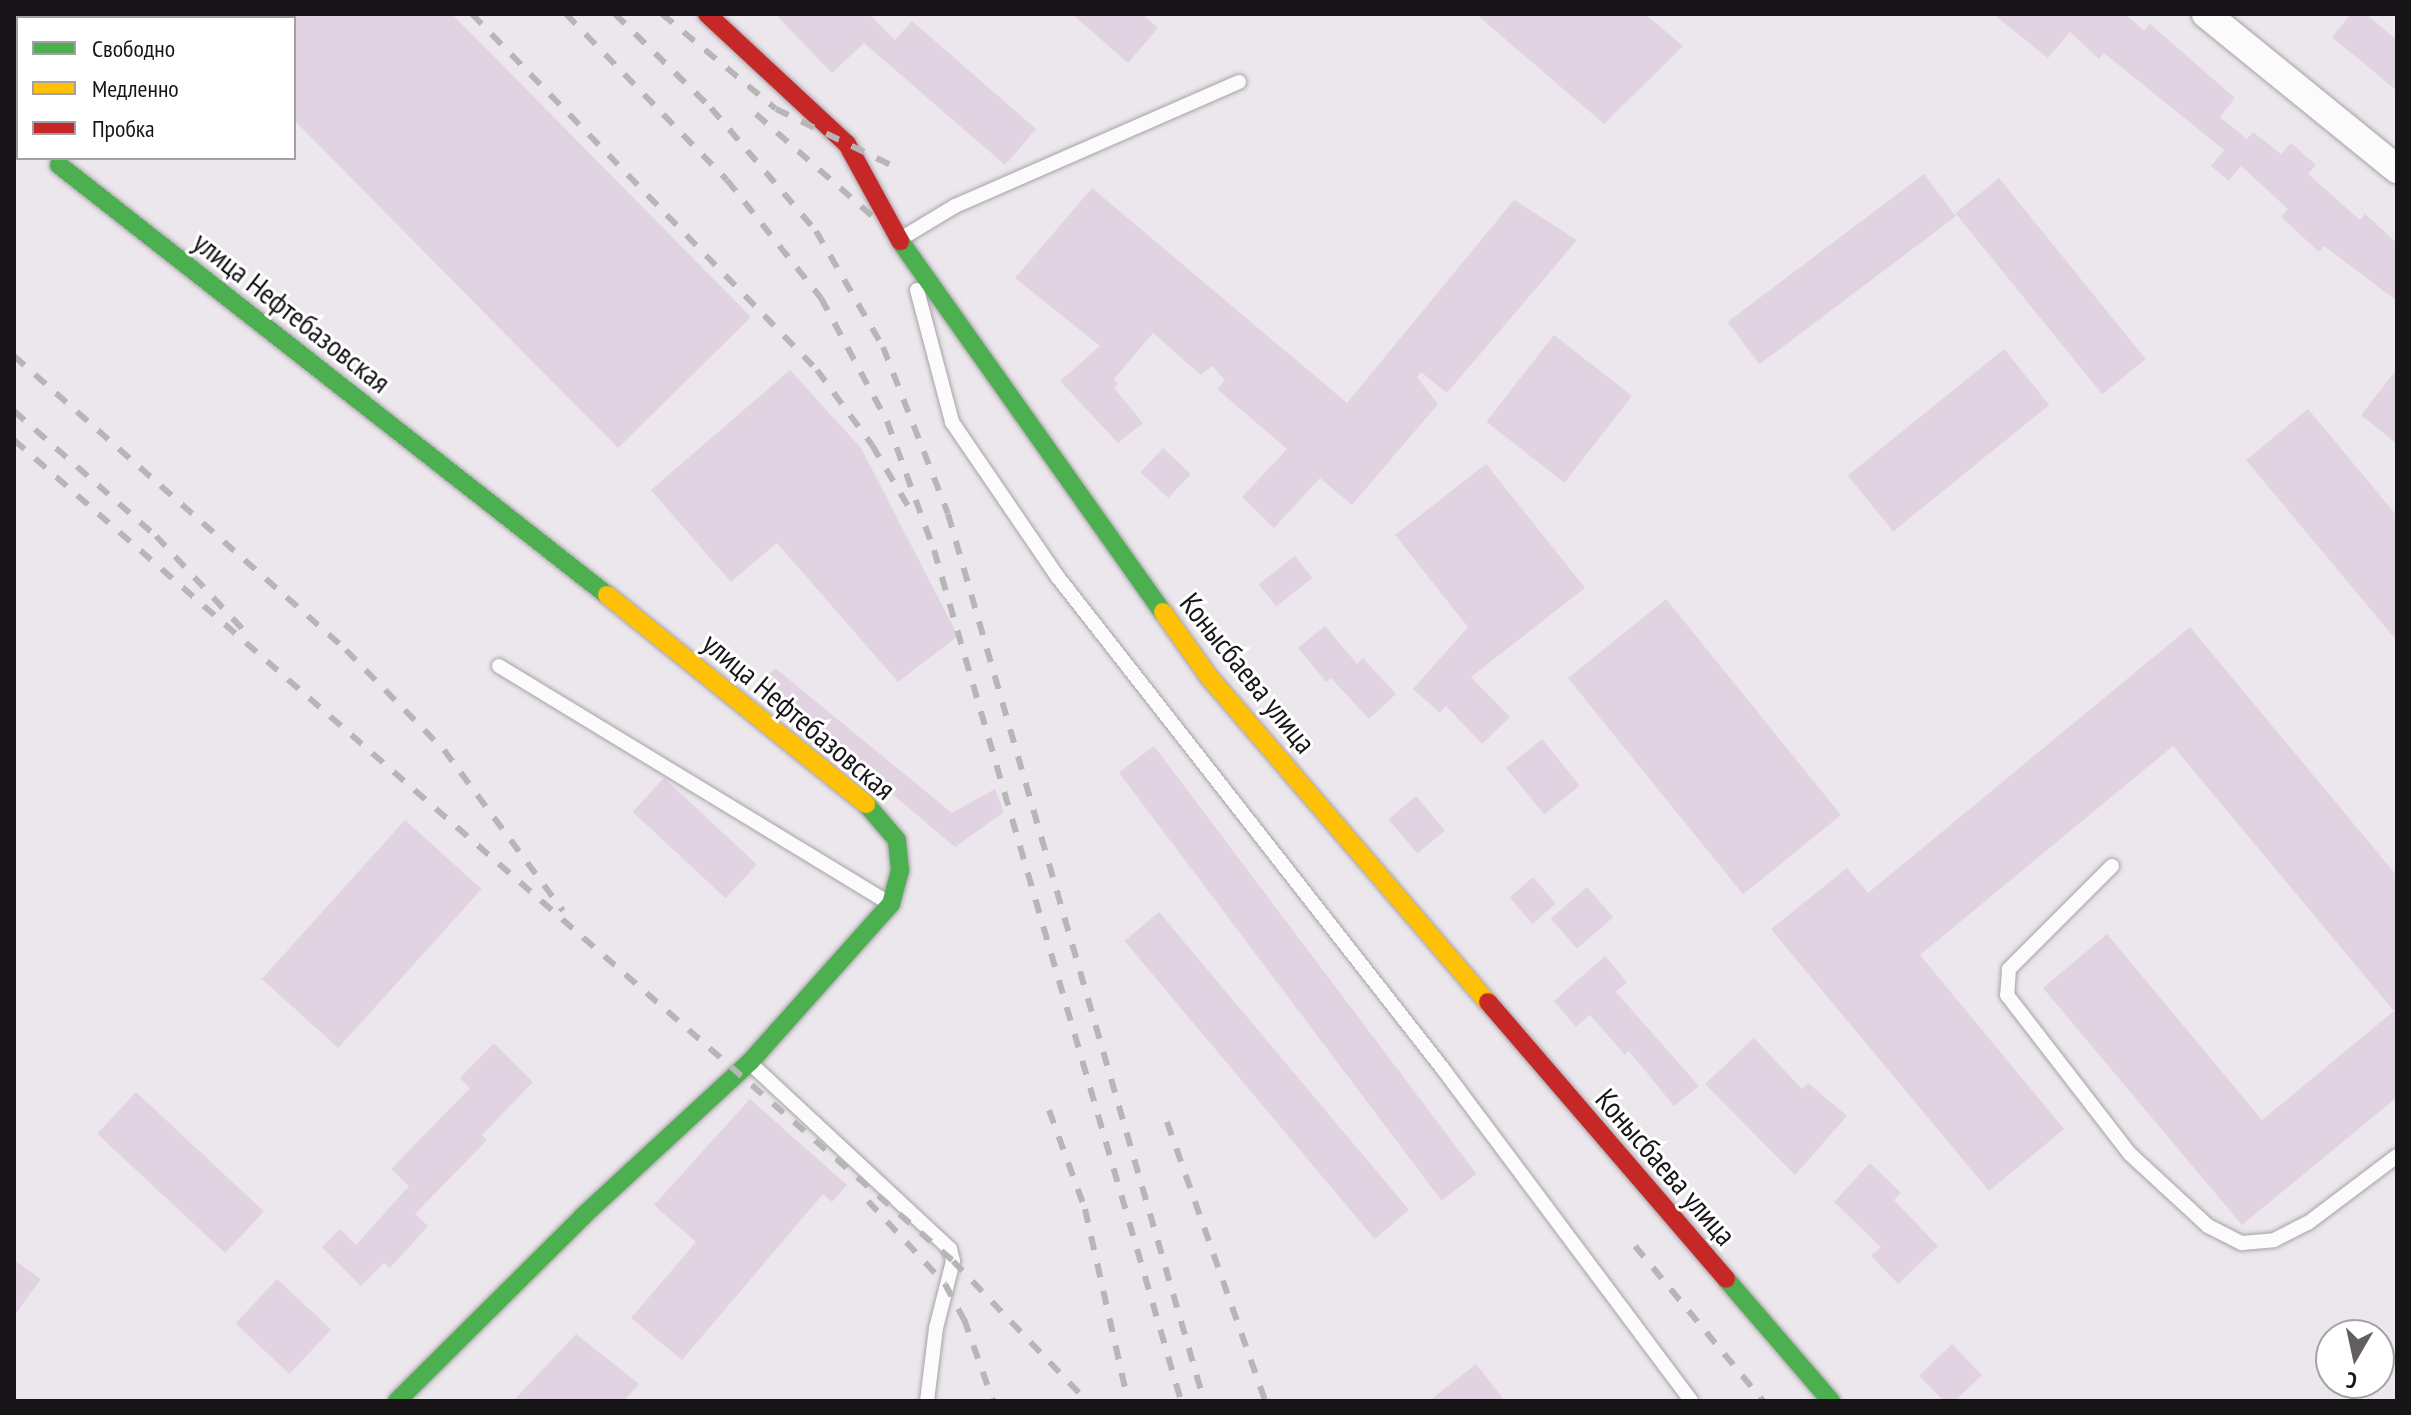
<!DOCTYPE html>
<html>
<head>
<meta charset="utf-8">
<style>
	body { margin:0 }
	#map { position:relative; width:2411px; height:1415px; overflow:hidden; background:#ece7ec; font-family:"PT Sans Narrow",sans-serif }
	div>[style] { position:absolute }
	.building>* { inset:0; background:#e2d3e2; transform-origin:0 0 }
	.roads { filter:drop-shadow(0 0 2px #a6a2a6) drop-shadow(0 0 2px #a6a2a6) }
	.lane>* { height:14px; margin:-7px; padding:0 7px; transform-origin:7px; border-radius:7px; background:#fcfbfc }
	.street>* { height:28px; margin:-14px; padding:0 14px; transform-origin:14px; border-radius:14px; background:#fcfbfc }
	.fast>* { height:18px; margin:-9px; padding:0 9px; transform-origin:9px; border-radius:9px; background:#4caf50 }
	.slow>* { height:18px; margin:-9px; padding:0 9px; transform-origin:9px; border-radius:9px; background:#ffc107 }
	.jam>* { height:18px; margin:-9px; padding:0 9px; transform-origin:9px; border-radius:9px; background:#c62828 }
	.rail>* { height:6px; margin-top:-3px; transform-origin:0; background:repeating-linear-gradient(90deg,#b7b6b7 0 14px,transparent 0 28px) }
	span { translate:-50% -50%; white-space:nowrap; text-align:center; line-height:1.15; -webkit-text-stroke:6px #fff; paint-order:stroke }
	.street-label { font-size:30px; color:#181518 }
	.frame { position:absolute; inset:0; border:16px solid #181518; pointer-events:none }
	.legend { position:absolute; left:16px; top:16px; width:280px; height:144px; box-sizing:border-box; background:#fff; border:2px solid #a3a1a3; margin:0; padding:10px 14px; list-style:none; font-size:24px; color:#181518 }
	.legend li { display:flex; align-items:center; gap:16px; height:40px }
	.legend b { width:40px; border:2px solid #a3a1a3 }
	.north { position:absolute; left:2315px; top:1319px; width:80px; height:80px; box-sizing:border-box; background:#fff; border:2px solid #a3a1a3; border-radius:50%; rotate:189deg; font-size:22px; font-weight:700; line-height:32px; text-align:center; color:#181518 }
	.north::after { content:''; display:block; margin:auto; width:28px; height:36px; background:#625e62; clip-path:polygon(50% 0,100% 100%,50% 72%,0 100%) }
</style>
</head>
<body>
<div id="map">
	<div class="building">
		<div style="clip-path:polygon(294px 14px,452px 14px,751px 317px,618px 448px,294px 120px)"></div>
		<div style="clip-path:polygon(775px 14px,869px 14px,895px 40px,912px 21px,1036px 129px,1005px 165px,864px 43px,832px 73px)"></div>
		<div style="clip-path:polygon(1072px 14px,1142px 14px,1158px 28px,1128px 63px)"></div>
		<div style="clip-path:polygon(1476px 14px,1645px 14px,1683px 46px,1604px 124px)"></div>
		<div style="clip-path:polygon(1993px 14px,2125px 14px,2144px 31px,2150px 24px,2235px 98px,2220px 117px,2247px 139px,2253px 132px,2281px 154px,2291px 143px,2316px 165px,2308px 174px,2360px 220px,2365px 214px,2397px 243px,2397px 301px,2324px 246px,2319px 252px,2281px 217px,2288px 209px,2241px 166px,2229px 181px,2211px 166px,2224px 150px,2104px 53px,2099px 59px,2070px 32px,2048px 58px)"></div>
		<div style="clip-path:polygon(2351px 14px,2366px 14px,2397px 40px,2397px 91px,2332px 37px)"></div>
		<div style="left:1924px;top:174px;width:53px;height:246px;rotate:53deg"></div>
		<div style="left:1999px;top:178px;width:233px;height:56px;rotate:51deg"></div>
		<div style="clip-path:polygon(1092px 188px,1347px 403px,1514px 200px,1577px 240px,1447px 393px,1421px 372px,1417px 377px,1438px 404px,1352px 505px,1320px 478px,1274px 528px,1242px 497px,1287px 449px,1217px 389px,1225px 380px,1212px 366px,1201px 375px,1153px 333px,1114px 379px,1118px 384px,1114px 388px,1143px 423px,1118px 443px,1060px 381px,1100px 346px,1015px 278px)"></div>
		<div style="left:1554px;top:335px;width:99px;height:110px;rotate:38deg"></div>
		<div style="left:2004px;top:349px;width:72px;height:201px;rotate:51deg"></div>
		<div style="clip-path:polygon(2397px 369px,2397px 444px,2361px 415px)"></div>
		<div style="clip-path:polygon(790px 370px,861px 448px,958px 636px,898px 682px,777px 543px,731px 582px,651px 490px)"></div>
		<div style="clip-path:polygon(2308px 409px,2397px 516px,2397px 641px,2246px 460px)"></div>
		<div style="left:1163px;top:448px;width:38px;height:33px;rotate:43deg"></div>
		<div style="clip-path:polygon(1486px 464px,1585px 588px,1471px 677px,1510px 717px,1482px 744px,1446px 706px,1440px 713px,1413px 689px,1468px 627px,1395px 535px)"></div>
		<div style="left:1295px;top:556px;width:28px;height:46px;rotate:52deg"></div>
		<div style="left:1666px;top:599px;width:278px;height:126px;rotate:51deg"></div>
		<div style="clip-path:polygon(1325px 626px,1357px 664px,1363px 658px,1396px 694px,1369px 719px,1331px 678px,1326px 682px,1298px 648px)"></div>
		<div style="clip-path:polygon(2190px 627px,2397px 876px,2397px 1097px,2242px 1225px,2043px 988px,2107px 934px,2262px 1120px,2394px 1011px,2173px 746px,1920px 955px,2064px 1129px,1989px 1191px,1771px 929px,1847px 868px,1868px 893px)"></div>
		<div style="clip-path:polygon(775px 668px,952px 813px,995px 789px,1004px 812px,955px 847px,761px 684px)"></div>
		<div style="left:1542px;top:739px;width:60px;height:46px;rotate:51deg"></div>
		<div style="left:1154px;top:746px;width:536px;height:44px;rotate:53deg"></div>
		<div style="left:664px;top:778px;width:127px;height:46px;rotate:43deg"></div>
		<div style="left:1416px;top:796px;width:45px;height:36px;rotate:50deg"></div>
		<div style="left:405px;top:820px;width:103px;height:214px;rotate:42deg"></div>
		<div style="left:1533px;top:877px;width:35px;height:31px;rotate:49deg"></div>
		<div style="left:1587px;top:887px;width:40px;height:48px;rotate:49deg"></div>
		<div style="left:1159px;top:912px;width:389px;height:45px;rotate:50deg"></div>
		<div style="clip-path:polygon(1605px 956px,1627px 982px,1616px 992px,1699px 1086px,1674px 1106px,1629px 1051px,1625px 1055px,1590px 1015px,1576px 1027px,1554px 1001px)"></div>
		<div style="clip-path:polygon(1754px 1038px,1802px 1089px,1808px 1083px,1847px 1116px,1795px 1175px,1705px 1084px)"></div>
		<div style="clip-path:polygon(494px 1043px,533px 1082px,482px 1135px,487px 1140px,415px 1214px,428px 1226px,390px 1268px,384px 1263px,361px 1286px,322px 1247px,340px 1229px,356px 1245px,409px 1186px,391px 1169px,470px 1088px,460px 1078px)"></div>
		<div style="left:136px;top:1092px;width:175px;height:57px;rotate:43deg"></div>
		<div style="clip-path:polygon(750px 1099px,847px 1185px,832px 1202px,823px 1194px,682px 1360px,631px 1318px,696px 1242px,654px 1205px)"></div>
		<div style="clip-path:polygon(1870px 1163px,1901px 1193px,1894px 1200px,1938px 1246px,1898px 1284px,1871px 1256px,1881px 1247px,1834px 1202px)"></div>
		<div style="clip-path:polygon(14px 1260px,41px 1279px,14px 1316px)"></div>
		<div style="left:277px;top:1279px;width:74px;height:61px;rotate:43deg"></div>
		<div style="clip-path:polygon(576px 1334px,639px 1384px,624px 1401px,513px 1401px)"></div>
		<div style="clip-path:polygon(1952px 1344px,1982px 1375px,1955px 1401px,1944px 1401px,1919px 1376px)"></div>
		<div style="clip-path:polygon(1476px 1364px,1505px 1401px,1429px 1401px)"></div>
	</div>
	<div class="roads">
		<div class="lane">
			<div style="left:902px;top:238px;width:62px;rotate:-31.1deg"></div>
			<div style="left:955px;top:206px;width:310px;rotate:-23.6deg"></div>
			<div style="left:917px;top:290px;width:137px;rotate:75.1deg"></div>
			<div style="left:952px;top:422px;width:186px;rotate:55.7deg"></div>
			<div style="left:1057px;top:576px;width:626px;rotate:51.94deg"></div>
			<div style="left:1443px;top:1069px;width:414px;rotate:53.2deg"></div>
			<div style="left:499px;top:666px;width:454px;rotate:31.3deg"></div>
			<div style="left:2112px;top:866px;width:146px;rotate:135deg"></div>
			<div style="left:2009px;top:969px;width:26px;rotate:94deg"></div>
			<div style="left:2007px;top:995px;width:201px;rotate:52.3deg"></div>
			<div style="left:2130px;top:1154px;width:106px;rotate:42.7deg"></div>
			<div style="left:2208px;top:1226px;width:38px;rotate:27deg"></div>
			<div style="left:2242px;top:1243px;width:32px;rotate:-5deg"></div>
			<div style="left:2274px;top:1240px;width:38px;rotate:-27deg"></div>
			<div style="left:2308px;top:1223px;width:111px;rotate:-37deg"></div>
			<div style="left:750px;top:1063px;width:273px;rotate:42.9deg"></div>
			<div style="left:950px;top:1249px;width:12px;rotate:76deg"></div>
			<div style="left:953px;top:1261px;width:69px;rotate:104.2deg"></div>
			<div style="left:936px;top:1328px;width:74px;rotate:97deg"></div>
		</div>
		<div class="street">
			<div style="left:2206px;top:14px;width:246px;rotate:39.1deg"></div>
		</div>
		<div class="fast">
			<div style="left:59px;top:165px;width:697px;rotate:38.12deg"></div>
			<div style="left:900px;top:241px;width:455px;rotate:54.7deg"></div>
			<div style="left:1726px;top:1279px;width:161px;rotate:49.3deg"></div>
			<div style="left:397px;top:1401px;width:262px;rotate:-44.8deg"></div>
			<div style="left:583px;top:1216px;width:227px;rotate:-42.7deg"></div>
			<div style="left:750px;top:1062px;width:212px;rotate:-48.3deg"></div>
			<div style="left:891px;top:904px;width:35px;rotate:-75deg"></div>
			<div style="left:900px;top:870px;width:30px;rotate:-96deg"></div>
			<div style="left:897px;top:840px;width:48px;rotate:-130.7deg"></div>
		</div>
		<div class="slow">
			<div style="left:607px;top:595px;width:333px;rotate:38.9deg"></div>
			<div style="left:1163px;top:612px;width:80px;rotate:54.7deg"></div>
			<div style="left:1209px;top:677px;width:428px;rotate:49.4deg"></div>
		</div>
		<div class="jam">
			<div style="left:707px;top:14px;width:191px;rotate:42.9deg"></div>
			<div style="left:847px;top:144px;width:111px;rotate:61.3deg"></div>
			<div style="left:1488px;top:1002px;width:365px;rotate:49.3deg"></div>
		</div>
	</div>
	<div class="rail">
		<div style="left:472px;top:14px;width:496px;rotate:45.9deg"></div>
		<div style="left:817px;top:370px;width:93px;rotate:53.7deg"></div>
		<div style="left:872px;top:445px;width:79px;rotate:59.5deg"></div>
		<div style="left:566px;top:14px;width:231px;rotate:45.9deg"></div>
		<div style="left:727px;top:180px;width:151px;rotate:51.5deg"></div>
		<div style="left:821px;top:298px;width:140px;rotate:61.8deg"></div>
		<div style="left:887px;top:421px;width:137px;rotate:70deg"></div>
		<div style="left:934px;top:550px;width:886px;rotate:73.81deg"></div>
		<div style="left:615px;top:14px;width:134px;rotate:44.4deg"></div>
		<div style="left:711px;top:108px;width:162px;rotate:49.5deg"></div>
		<div style="left:816px;top:231px;width:134px;rotate:60deg"></div>
		<div style="left:883px;top:347px;width:179px;rotate:68.7deg"></div>
		<div style="left:948px;top:514px;width:923px;rotate:73.9deg"></div>
		<div style="left:662px;top:14px;width:148px;rotate:39.8deg"></div>
		<div style="left:776px;top:109px;width:130px;rotate:26deg"></div>
		<div style="left:756px;top:114px;width:164px;rotate:41.3deg"></div>
		<div style="left:14px;top:356px;width:443px;rotate:41.5deg"></div>
		<div style="left:346px;top:650px;width:140px;rotate:45.6deg"></div>
		<div style="left:444px;top:750px;width:200px;rotate:53.5deg"></div>
		<div style="left:14px;top:411px;width:189px;rotate:41.4deg"></div>
		<div style="left:156px;top:536px;width:134px;rotate:47.1deg"></div>
		<div style="left:14px;top:440px;width:1247px;rotate:41.16deg"></div>
		<div style="left:953px;top:1261px;width:194px;rotate:46.3deg"></div>
		<div style="left:1049px;top:1110px;width:105px;rotate:70deg"></div>
		<div style="left:1085px;top:1209px;width:197px;rotate:77.4deg"></div>
		<div style="left:1167px;top:1122px;width:296px;rotate:70.6deg"></div>
		<div style="left:868px;top:1201px;width:113px;rotate:47.1deg"></div>
		<div style="left:945px;top:1284px;width:40px;rotate:62deg"></div>
		<div style="left:964px;top:1319px;width:87px;rotate:70.5deg"></div>
		<div style="left:1635px;top:1246px;width:201px;rotate:50.4deg"></div>
	</div>
	<div class="street-label">
		<span style="left:292px;top:312px;rotate:38deg">улица Нефтебазовская</span>
		<span style="left:1248px;top:673px;rotate:51deg">Конысбаева улица</span>
		<span style="left:799px;top:716px;rotate:40deg">улица Нефтебазовская</span>
		<span style="left:1666px;top:1167px;rotate:49deg">Конысбаева улица</span>
	</div>
	<div class="frame"></div>
	<ul class="legend">
	<li><b style="height:10px;background:#4caf50"></b>Свободно</li>
	<li><b style="height:10px;background:#ffc107"></b>Медленно</li>
	<li><b style="height:10px;background:#c62828"></b>Пробка</li>
	</ul>
	<div class="north">С</div>
</div>
</body>
</html>
